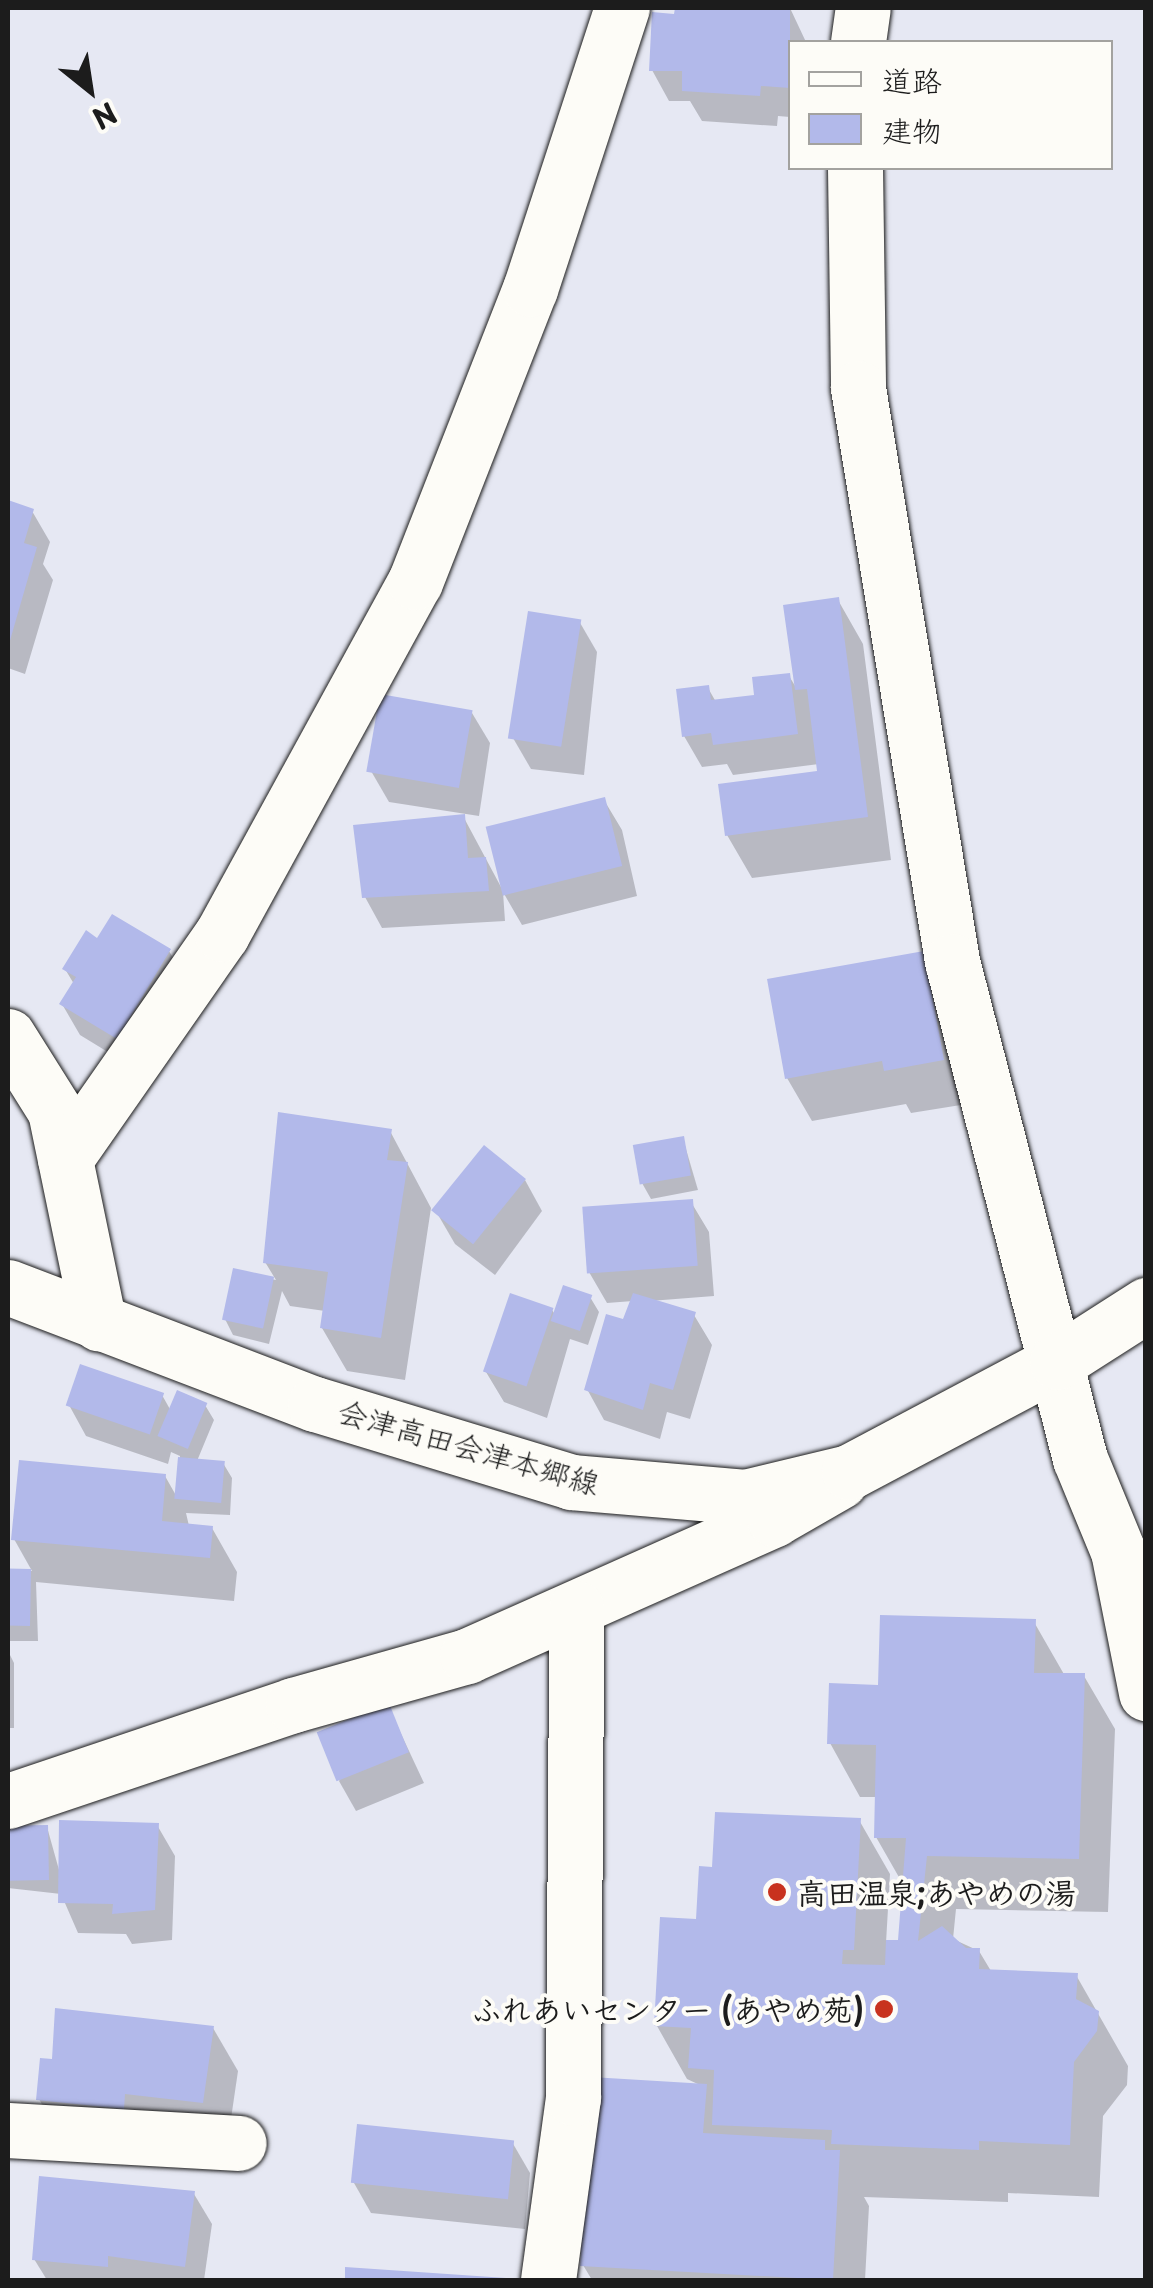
<!DOCTYPE html>
<html>
<head>
<meta charset="utf-8">
<style>
	body { margin:0 }
	#map { position:relative; width:1153px; height:2288px; overflow:hidden; background:#e6e8f3; font-family:"Playpen Sans","Klee One",sans-serif }
	div>[style] { position:absolute }
	.shadow>* { inset:0; background:#0003 }
	.building>* { inset:0; background:#b2b9ea; transform-origin:0 0 }
	.roads { filter:drop-shadow(0 0 2px #1c1c1c) drop-shadow(0 0 2px #1c1c1c) }
	.minor>* { height:55px; margin:-27.5px; padding:0 27.5px; transform-origin:27.5px; border-radius:27.5px; background:#fdfcf7 }
	.secondary>* { height:55px; margin:-27.5px; padding:0 27.5px; transform-origin:27.5px; border-radius:27.5px; background:#fdfcf7 }
	.dots>* { width:28px; height:28px; translate:-50% -50%; box-sizing:border-box; border:5px solid #fdfcf7; border-radius:50% }
	span { translate:-50% -50%; white-space:nowrap; text-align:center; line-height:1.15; -webkit-text-stroke:8px #fdfcf7; paint-order:stroke }
	.street-label { font-size:30px; color:#1c1c1c }
	.poi-label { font-size:30px; color:#1c1c1c; font-weight:700 }
	.left { translate:0 -50%; text-align:left }
	.right { translate:-100% -50%; text-align:right }
	.frame { position:absolute; inset:0; border:10px solid #1c1c1c; pointer-events:none }
	.legend { position:absolute; left:788px; top:40px; width:325px; height:130px; box-sizing:border-box; background:#fdfcf7; border:2px solid #a3a29f; margin:0; padding:12px 18px; list-style:none; font-size:30px; color:#1c1c1c }
	.legend li { display:flex; align-items:center; gap:20px; height:50px }
	.legend b { width:50px; border:2px solid #a3a29f }
	.north { position:absolute; left:40px; top:40px; width:100px; height:100px; -webkit-text-stroke:8px #fdfcf7; paint-order:stroke; rotate:150deg; font-size:28px; font-weight:700; line-height:40px; text-align:center; color:#1c1c1c }
	.north::after { content:''; display:block; margin:auto; width:35px; height:45px; background:#1c1c1c; clip-path:polygon(50% 0,100% 100%,50% 72%,0 100%) }
</style>
</head>
<body>
<div id="map">
	<div class="shadow">
		<div style="clip-path:polygon(678px 8px,790px 8px,806px 42px,790px 42px,790px 117px,778px 116px,777px 126px,702px 121px,690px 101px,669px 101px,652px 70px)"></div>
		<div style="clip-path:polygon(8px 502px,32px 511px,50px 542px,43px 564px,53px 580px,25px 674px,8px 668px)"></div>
		<div style="clip-path:polygon(838px 600px,863px 644px,891px 860px,752px 878px,727px 835px,820px 773px,819px 764px,733px 775px,727px 764px,702px 767px,684px 736px,708px 688px,716px 702px,757px 697px,789px 676px,797px 689px)"></div>
		<div style="clip-path:polygon(579px 621px,597px 652px,584px 775px,531px 769px,513px 738px)"></div>
		<div style="clip-path:polygon(472px 713px,490px 743px,479px 816px,389px 802px,371px 771px)"></div>
		<div style="clip-path:polygon(604px 800px,622px 830px,637px 896px,522px 925px,503px 892px,505px 921px,382px 928px,365px 897px,463px 816px,501px 887px)"></div>
		<div style="clip-path:polygon(98px 941px,169px 951px,187px 981px,134px 1068px,80px 1035px,62px 1004px,74px 984px,65px 969px)"></div>
		<div style="clip-path:polygon(923px 954px,967px 1104px,911px 1113px,906px 1104px,812px 1121px,787px 1078px)"></div>
		<div style="clip-path:polygon(390px 1131px,431px 1208px,405px 1380px,347px 1371px,322px 1328px,325px 1311px,290px 1306px,282px 1291px,269px 1344px,233px 1335px,225px 1319px,235px 1271px,276px 1280px,265px 1262px)"></div>
		<div style="clip-path:polygon(683px 1139px,698px 1190px,651px 1199px,642px 1183px)"></div>
		<div style="clip-path:polygon(525px 1180px,542px 1211px,495px 1275px,455px 1244px,437px 1213px)"></div>
		<div style="clip-path:polygon(691px 1202px,709px 1232px,714px 1296px,650px 1301px,694px 1315px,712px 1345px,690px 1419px,667px 1412px,660px 1439px,604px 1420px,587px 1389px,633px 1301px,607px 1303px,589px 1272px)"></div>
		<div style="clip-path:polygon(590px 1297px,599px 1312px,588px 1345px,570px 1339px,547px 1418px,504px 1402px,486px 1372px,552px 1310px,556px 1316px)"></div>
		<div style="clip-path:polygon(162px 1395px,171px 1411px,205px 1405px,214px 1420px,197px 1461px,223px 1463px,232px 1478px,230px 1515px,186px 1513px,189px 1526px,212px 1528px,237px 1572px,234px 1601px,36px 1582px,38px 1641px,9px 1641px,8px 1572px,32px 1571px,14px 1539px,165px 1476px,178px 1499px,180px 1456px,171px 1452px,168px 1464px,86px 1436px,69px 1405px)"></div>
		<div style="clip-path:polygon(1034px 1622px,1065px 1676px,1084px 1676px,1115px 1729px,1108px 1912px,956px 1909px,953px 1939px,979px 1951px,991px 1971px,1076px 1975px,1128px 2066px,1127px 2085px,1103px 2116px,1099px 2197px,1008px 2193px,1008px 2202px,864px 2197px,869px 2206px,865px 2280px,592px 2280px,583px 2265px,702px 2086px,687px 2079px,657px 2026px,715px 1869px,859px 1820px,890px 1874px,886px 1943px,900px 1943px,904px 1886px,876px 1837px,877px 1797px,860px 1797px,830px 1743px,881px 1688px)"></div>
		<div style="clip-path:polygon(8px 1651px,14px 1663px,14px 1728px,8px 1728px)"></div>
		<div style="clip-path:polygon(388px 1706px,424px 1783px,356px 1811px,339px 1781px)"></div>
		<div style="clip-path:polygon(157px 1825px,175px 1856px,172px 1940px,132px 1944px,126px 1934px,78px 1933px,61px 1894px,8px 1888px,8px 1840px,47px 1827px,61px 1877px)"></div>
		<div style="clip-path:polygon(213px 2028px,238px 2071px,227px 2146px,64px 2143px,39px 2099px,55px 2062px)"></div>
		<div style="clip-path:polygon(512px 2142px,530px 2173px,525px 2229px,371px 2213px,354px 2183px)"></div>
		<div style="clip-path:polygon(194px 2194px,212px 2224px,204px 2280px,47px 2280px,34px 2259px)"></div>
		<div style="clip-path:polygon(348px 2270px,501px 2280px,347px 2280px)"></div>
	</div>
	<div class="building">
		<div style="clip-path:polygon(675px 8px,790px 8px,790px 88px,761px 86px,760px 96px,682px 91px,682px 71px,649px 71px,652px 12px,674px 14px)"></div>
		<div style="clip-path:polygon(8px 500px,34px 509px,24px 543px,37px 547px,9px 644px)"></div>
		<div style="clip-path:polygon(839px 597px,868px 817px,725px 836px,718px 784px,817px 771px,807px 689px,795px 690px,783px 605px)"></div>
		<div style="left:528px;top:611px;width:54px;height:129px;rotate:9deg"></div>
		<div style="clip-path:polygon(790px 673px,798px 734px,713px 745px,711px 733px,682px 737px,676px 689px,709px 685px,711px 700px,754px 695px,752px 677px)"></div>
		<div style="left:380px;top:694px;width:94px;height:79px;rotate:10deg"></div>
		<div style="left:605px;top:797px;width:71px;height:123px;rotate:76deg"></div>
		<div style="clip-path:polygon(465px 814px,468px 858px,486px 857px,489px 891px,362px 898px,353px 825px)"></div>
		<div style="clip-path:polygon(112px 914px,171px 949px,117px 1039px,59px 1004px,76px 977px,62px 969px,86px 930px,97px 938px)"></div>
		<div style="clip-path:polygon(924px 951px,944px 1060px,884px 1071px,882px 1061px,785px 1079px,767px 979px)"></div>
		<div style="clip-path:polygon(278px 1112px,392px 1129px,387px 1160px,408px 1162px,381px 1338px,320px 1328px,328px 1272px,263px 1263px)"></div>
		<div style="left:684px;top:1136px;width:40px;height:52px;rotate:80deg"></div>
		<div style="left:484px;top:1145px;width:54px;height:84px;rotate:39deg"></div>
		<div style="left:693px;top:1199px;width:67px;height:111px;rotate:86deg"></div>
		<div style="left:233px;top:1268px;width:42px;height:53px;rotate:12deg"></div>
		<div style="left:563px;top:1285px;width:31px;height:38px;rotate:19deg"></div>
		<div style="left:510px;top:1293px;width:46px;height:83px;rotate:19deg"></div>
		<div style="clip-path:polygon(633px 1293px,696px 1312px,673px 1390px,650px 1383px,643px 1410px,584px 1390px,606px 1314px,623px 1319px)"></div>
		<div style="left:80px;top:1364px;width:89px;height:44px;rotate:19deg"></div>
		<div style="left:177px;top:1390px;width:33px;height:50px;rotate:23deg"></div>
		<div style="left:178px;top:1457px;width:47px;height:42px;rotate:5deg"></div>
		<div style="clip-path:polygon(19px 1460px,166px 1474px,162px 1521px,213px 1526px,210px 1558px,11px 1540px)"></div>
		<div style="left:31px;top:1569px;width:57px;height:23px;rotate:91deg"></div>
		<div style="clip-path:polygon(880px 1615px,1036px 1619px,1034px 1673px,1085px 1673px,1079px 1859px,927px 1856px,918px 1941px,942px 1926px,966px 1948px,980px 1948px,979px 1969px,1078px 1973px,1076px 1999px,1099px 2011px,1097px 2031px,1074px 2062px,1070px 2145px,979px 2141px,979px 2150px,831px 2144px,832px 2130px,712px 2125px,714px 2070px,688px 2068px,691px 2028px,654px 2026px,660px 1917px,696px 1919px,699px 1866px,712px 1867px,715px 1812px,861px 1818px,854px 1950px,843px 1950px,842px 1964px,885px 1965px,886px 1940px,898px 1940px,906px 1838px,874px 1838px,876px 1745px,827px 1744px,829px 1683px,878px 1685px)"></div>
		<div style="left:389px;top:1703px;width:53px;height:78px;rotate:68deg"></div>
		<div style="clip-path:polygon(59px 1820px,159px 1823px,155px 1910px,112px 1914px,113px 1904px,58px 1903px)"></div>
		<div style="left:48px;top:1825px;width:55px;height:40px;rotate:89deg"></div>
		<div style="clip-path:polygon(55px 2008px,214px 2026px,203px 2103px,125px 2094px,124px 2109px,36px 2100px,40px 2058px,52px 2059px)"></div>
		<div style="clip-path:polygon(591px 2077px,707px 2084px,703px 2133px,825px 2140px,825px 2150px,840px 2150px,833px 2280px,580px 2266px)"></div>
		<div style="left:357px;top:2124px;width:158px;height:59px;rotate:6deg"></div>
		<div style="clip-path:polygon(39px 2176px,195px 2191px,185px 2267px,108px 2256px,108px 2267px,32px 2260px)"></div>
		<div style="clip-path:polygon(345px 2267px,506px 2278px,506px 2280px,345px 2280px)"></div>
	</div>
	<div class="roads">
		<div class="minor">
			<div style="left:858px;top:42px;width:34px;rotate:-82deg"></div>
			<div style="left:855px;top:168px;width:220px;rotate:89.2deg"></div>
			<div style="left:858px;top:388px;width:581px;rotate:80.68deg"></div>
			<div style="left:952px;top:961px;width:514px;rotate:75.59deg"></div>
			<div style="left:1080px;top:1459px;width:100px;rotate:67.6deg"></div>
			<div style="left:1118px;top:1551px;width:145px;rotate:78.8deg"></div>
			<div style="left:8px;top:1036px;width:89px;rotate:57.9deg"></div>
			<div style="left:55px;top:1111px;width:217px;rotate:78.3deg"></div>
			<div style="left:65px;top:1159px;width:274px;rotate:-55.1deg"></div>
			<div style="left:222px;top:934px;width:401px;rotate:-61.3deg"></div>
			<div style="left:415px;top:582px;width:315px;rotate:-68.6deg"></div>
			<div style="left:530px;top:289px;width:296px;rotate:-71.9deg"></div>
			<div style="left:8px;top:1801px;width:301px;rotate:-18.6deg"></div>
			<div style="left:293px;top:1705px;width:181px;rotate:-15.7deg"></div>
			<div style="left:467px;top:1656px;width:336px;rotate:-24deg"></div>
			<div style="left:774px;top:1519px;width:76px;rotate:-29.9deg"></div>
			<div style="left:8px;top:2130px;width:231px;rotate:3.2deg"></div>
			<div style="left:548px;top:2280px;width:184px;rotate:-82.2deg"></div>
			<div style="left:573px;top:2098px;width:490px;rotate:-89.6deg"></div>
		</div>
		<div class="secondary">
			<div style="left:8px;top:1287px;width:329px;rotate:20.9deg"></div>
			<div style="left:315px;top:1404px;width:268px;rotate:16.9deg"></div>
			<div style="left:571px;top:1482px;width:175px;rotate:4.9deg"></div>
			<div style="left:745px;top:1497px;width:107px;rotate:-13.5deg"></div>
			<div style="left:849px;top:1472px;width:235px;rotate:-27.9deg"></div>
			<div style="left:1057px;top:1362px;width:106px;rotate:-32.6deg"></div>
		</div>
	</div>
	<div class="dots">
		<div style="left:777px;top:1892px;background:#c8321e"></div>
		<div style="left:884px;top:2009px;background:#c8321e"></div>
	</div>
	<div class="street-label">
		<span style="left:469px;top:1447px;rotate:16deg">会津高田会津本郷線</span>
	</div>
	<div class="poi-label">
		<span class="left" style="left:797px;top:1892px">高田温泉;あやめの湯</span>
		<span class="right" style="left:864px;top:2009px">ふれあいセンター (あやめ苑)</span>
	</div>
	<div class="frame"></div>
	<ul class="legend">
	<li><b style="height:12px;background:#fdfcf7"></b>道路</li>
	<li><b style="height:28px;background:#b2b9ea"></b>建物</li>
	</ul>
	<div class="north">N</div>
</div>
</body>
</html>
